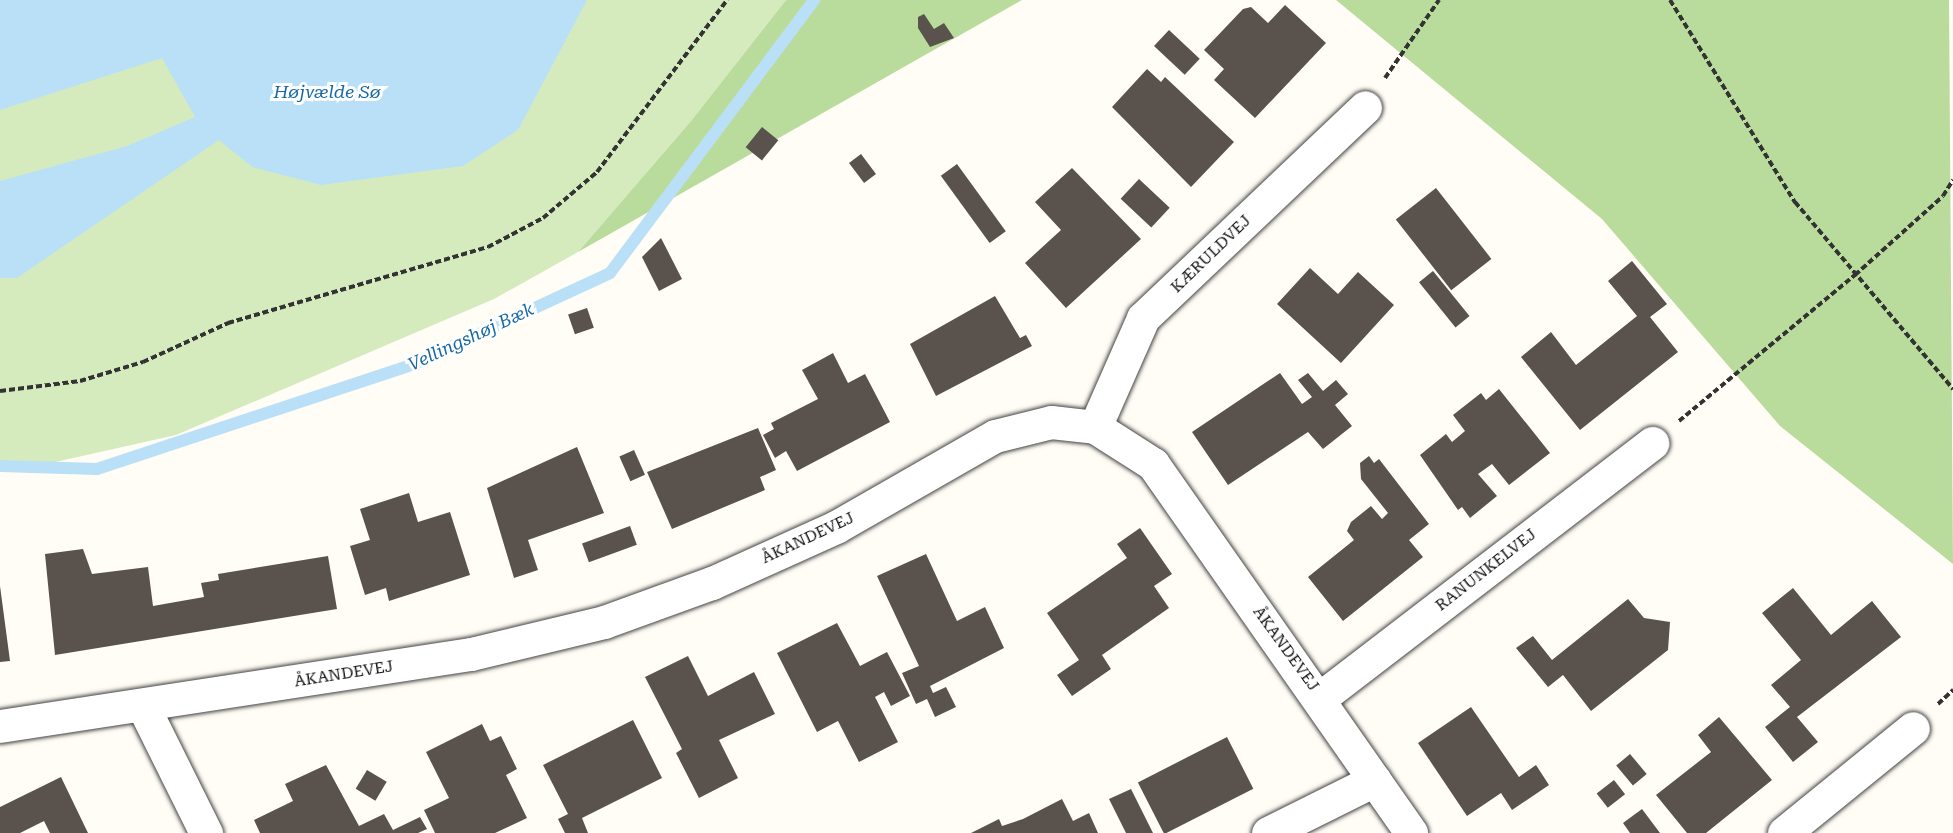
<!DOCTYPE html>
<html>
<head>
<meta charset="utf-8">
<style>
	body { margin:0 }
	#map { position:relative; width:1953px; height:833px; overflow:hidden; background:#fffdf5; font-family:"Roboto Serif",serif }
	div>[style] { position:absolute }
	.green>* { inset:0; background:#d5ebbd }
	.forest>* { inset:0; background:#b9dc9c }
	.water>* { inset:0; background:#b9e0f7 }
	.stream>* { height:12px; margin:-6px; padding:0 6px; transform-origin:6px; border-radius:6px; background:#b9e0f7 }
	.building>* { inset:0; background:#5a524d; transform-origin:0 0 }
	.path>* { height:4px; margin-top:-2px; transform-origin:0; background:repeating-linear-gradient(90deg,#333 0 6px,transparent 0 9px) }
	.roads { filter:drop-shadow(0 0 2px #444) drop-shadow(0 0 2px #444) }
	.minor>* { height:33px; margin:-16.5px; padding:0 16.5px; transform-origin:16.5px; border-radius:16.5px; background:#fff }
	span { translate:-50% -50%; white-space:nowrap; text-align:center; line-height:1.15; -webkit-text-stroke:6px #fff; paint-order:stroke }
	.street-label { font-size:16px; color:#111 }
	.water-label { font-size:18px; color:#1768a6; font-style:italic }
</style>
</head>
<body>
<div id="map">
	<div class="green">
		<div style="clip-path:polygon(0 0,786px 0,691px 121px,578px 252px,494px 299px,176px 435px,33px 467px,0 465px)"></div>
	</div>
	<div class="forest">
		<div style="clip-path:polygon(786px 0,1022px 0,578px 252px,691px 121px)"></div>
		<div style="clip-path:polygon(1336px 0,1949px 0,1953px 564px,1780px 426px,1602px 219px)"></div>
	</div>
	<div class="water">
		<div style="clip-path:polygon(0 0,587px 0,518px 130px,463px 166px,321px 185px,252px 167px,219px 140px,17px 278px,0 278px,0 181px,127px 146px,195px 117px,162px 58px,0 110px)"></div>
	</div>
	<div class="stream">
		<div style="left:0;top:466px;width:97px;rotate:1.8deg"></div>
		<div style="left:97px;top:469px;width:332px;rotate:-18.3deg"></div>
		<div style="left:412px;top:365px;width:218px;rotate:-24.9deg"></div>
		<div style="left:610px;top:273px;width:341px;rotate:-53.2deg"></div>
	</div>
	<div class="building">
		<div style="clip-path:polygon(1285px 5px,1326px 43px,1255px 118px,1214px 80px,1224px 69px,1204px 50px,1243px 9px,1251px 7px,1268px 23px)"></div>
		<div style="clip-path:polygon(924px 14px,934px 29px,944px 23px,954px 38px,930px 47px,918px 28px,918px 17px)"></div>
		<div style="left:1169px;top:30px;width:42px;height:22px;rotate:43deg"></div>
		<div style="clip-path:polygon(1147px 69px,1161px 82px,1165px 77px,1234px 142px,1191px 187px,1112px 107px)"></div>
		<div style="left:762px;top:127px;width:21px;height:26px;rotate:39deg"></div>
		<div style="left:861px;top:154px;width:25px;height:15px;rotate:53deg"></div>
		<div style="left:957px;top:164px;width:83px;height:20px;rotate:54deg"></div>
		<div style="clip-path:polygon(1072px 168px,1141px 239px,1066px 308px,1025px 263px,1061px 230px,1035px 202px)"></div>
		<div style="left:1139px;top:179px;width:42px;height:27px;rotate:43deg"></div>
		<div style="left:1436px;top:188px;width:90px;height:51px;rotate:52deg"></div>
		<div style="clip-path:polygon(661px 238px,682px 279px,659px 291px,642px 257px)"></div>
		<div style="clip-path:polygon(1632px 261px,1667px 304px,1650px 317px,1678px 352px,1580px 430px,1521px 357px,1551px 332px,1576px 365px,1637px 316px,1608px 281px)"></div>
		<div style="clip-path:polygon(1310px 268px,1338px 294px,1358px 272px,1394px 305px,1341px 363px,1277px 304px)"></div>
		<div style="left:1433px;top:271px;width:58px;height:18px;rotate:51deg"></div>
		<div style="clip-path:polygon(995px 296px,1020px 338px,1026px 335px,1032px 346px,936px 396px,910px 344px)"></div>
		<div style="left:587px;top:308px;width:21px;height:20px;rotate:71deg"></div>
		<div style="clip-path:polygon(833px 353px,848px 383px,865px 374px,890px 422px,797px 471px,786px 451px,775px 458px,763px 435px,774px 429px,771px 423px,818px 399px,802px 370px)"></div>
		<div style="clip-path:polygon(1280px 373px,1302px 404px,1312px 397px,1298px 380px,1308px 373px,1323px 391px,1336px 380px,1348px 394px,1335px 405px,1352px 426px,1323px 449px,1308px 432px,1228px 485px,1192px 432px)"></div>
		<div style="clip-path:polygon(1499px 389px,1550px 453px,1509px 485px,1492px 464px,1478px 474px,1497px 496px,1470px 518px,1462px 507px,1458px 510px,1420px 455px,1446px 434px,1452px 442px,1465px 431px,1453px 415px,1481px 393px,1486px 400px)"></div>
		<div style="clip-path:polygon(758px 428px,776px 470px,760px 477px,765px 490px,672px 529px,647px 472px)"></div>
		<div style="clip-path:polygon(577px 447px,604px 513px,528px 540px,538px 570px,514px 578px,487px 488px)"></div>
		<div style="left:634px;top:450px;width:27px;height:16px;rotate:66deg"></div>
		<div style="clip-path:polygon(1369px 456px,1374px 463px,1379px 459px,1429px 524px,1409px 540px,1423px 557px,1343px 621px,1308px 577px,1354px 540px,1347px 531px,1351px 522px,1371px 506px,1382px 519px,1388px 513px,1361px 479px,1360px 463px)"></div>
		<div style="clip-path:polygon(409px 493px,418px 522px,450px 512px,470px 575px,389px 601px,386px 588px,365px 595px,350px 546px,370px 540px,360px 509px)"></div>
		<div style="left:630px;top:526px;width:20px;height:51px;rotate:70deg"></div>
		<div style="clip-path:polygon(1140px 528px,1172px 574px,1154px 586px,1169px 608px,1102px 655px,1111px 669px,1072px 696px,1057px 675px,1079px 660px,1047px 613px,1127px 558px,1117px 544px)"></div>
		<div style="clip-path:polygon(83px 549px,92px 574px,148px 567px,153px 606px,204px 597px,201px 583px,219px 580px,218px 574px,328px 556px,337px 609px,55px 655px,45px 554px)"></div>
		<div style="clip-path:polygon(926px 554px,957px 621px,985px 607px,1004px 648px,930px 686px,933px 693px,946px 687px,956px 707px,935px 717px,927px 699px,916px 704px,902px 673px,919px 666px,877px 576px)"></div>
		<div style="clip-path:polygon(0 586px,10px 661px,0 662px)"></div>
		<div style="clip-path:polygon(1793px 588px,1831px 635px,1872px 601px,1901px 637px,1797px 717px,1818px 742px,1793px 762px,1765px 727px,1790px 707px,1771px 685px,1801px 660px,1762px 613px)"></div>
		<div style="clip-path:polygon(1628px 599px,1644px 618px,1670px 622px,1668px 650px,1591px 711px,1563px 675px,1548px 687px,1516px 648px,1533px 636px,1552px 660px)"></div>
		<div style="clip-path:polygon(837px 623px,860px 666px,887px 652px,910px 696px,891px 706px,884px 692px,875px 697px,898px 742px,859px 762px,838px 721px,817px 732px,777px 653px)"></div>
		<div style="clip-path:polygon(688px 656px,708px 696px,754px 672px,775px 714px,719px 740px,738px 778px,699px 798px,676px 753px,682px 749px,645px 677px)"></div>
		<div style="clip-path:polygon(1471px 707px,1519px 777px,1536px 765px,1549px 785px,1512px 810px,1501px 793px,1467px 816px,1418px 743px)"></div>
		<div style="clip-path:polygon(1719px 717px,1772px 780px,1706px 833px,1687px 833px,1656px 795px,1711px 752px,1698px 735px)"></div>
		<div style="clip-path:polygon(633px 720px,662px 778px,582px 818px,588px 833px,565px 833px,558px 819px,568px 814px,543px 765px)"></div>
		<div style="clip-path:polygon(482px 724px,490px 741px,501px 736px,517px 769px,506px 775px,527px 818px,495px 833px,435px 833px,424px 810px,449px 798px,426px 752px)"></div>
		<div style="left:1227px;top:737px;width:58px;height:100px;rotate:63deg"></div>
		<div style="left:1630px;top:754px;width:26px;height:18px;rotate:50deg"></div>
		<div style="clip-path:polygon(326px 765px,359px 826px,384px 814px,393px 830px,420px 817px,427px 829px,418px 833px,260px 833px,254px 820px,293px 801px,285px 784px)"></div>
		<div style="left:367px;top:770px;width:23px;height:22px;rotate:31deg"></div>
		<div style="clip-path:polygon(61px 777px,88px 833px,50px 833px,44px 821px,20px 833px,0 833px,0 807px)"></div>
		<div style="left:1614px;top:780px;width:18px;height:22px;rotate:52deg"></div>
		<div style="clip-path:polygon(1131px 789px,1153px 833px,1126px 833px,1109px 799px)"></div>
		<div style="clip-path:polygon(1062px 799px,1073px 821px,1089px 813px,1098px 833px,971px 833px,999px 819px,1002px 826px,1023px 819px)"></div>
		<div style="clip-path:polygon(1642px 809px,1660px 833px,1630px 833px,1623px 823px)"></div>
	</div>
	<div class="path">
		<div style="left:1670px;top:0;width:238px;rotate:58.3deg"></div>
		<div style="left:1795px;top:202px;width:245px;rotate:49.8deg"></div>
		<div style="left:1385px;top:78px;width:95px;rotate:-55.3deg"></div>
		<div style="left:0;top:391px;width:81px;rotate:-7.1deg"></div>
		<div style="left:80px;top:381px;width:66px;rotate:-16.8deg"></div>
		<div style="left:143px;top:362px;width:94px;rotate:-24.6deg"></div>
		<div style="left:228px;top:323px;width:271px;rotate:-16.3deg"></div>
		<div style="left:488px;top:247px;width:62px;rotate:-27.8deg"></div>
		<div style="left:543px;top:218px;width:71px;rotate:-40.4deg"></div>
		<div style="left:597px;top:172px;width:216px;rotate:-52.9deg"></div>
		<div style="left:1679px;top:421px;width:229px;rotate:-39.7deg"></div>
		<div style="left:1855px;top:275px;width:118px;rotate:-41.9deg"></div>
		<div style="left:1943px;top:196px;width:19px;rotate:-58deg"></div>
		<div style="left:1938px;top:704px;width:21px;rotate:-43deg"></div>
	</div>
	<div class="roads">
		<div class="minor">
			<div style="left:1095px;top:427px;width:119px;rotate:-66.2deg"></div>
			<div style="left:1143px;top:318px;width:306px;rotate:-43.5deg"></div>
			<div style="left:1320px;top:698px;width:419px;rotate:-37.5deg"></div>
			<div style="left:143px;top:706px;width:142px;rotate:63.6deg"></div>
			<div style="left:0;top:726px;width:476px;rotate:-8.7deg"></div>
			<div style="left:471px;top:654px;width:137px;rotate:-13.5deg"></div>
			<div style="left:604px;top:622px;width:115px;rotate:-19.9deg"></div>
			<div style="left:712px;top:583px;width:136px;rotate:-24.3deg"></div>
			<div style="left:836px;top:527px;width:183px;rotate:-29.8deg"></div>
			<div style="left:995px;top:436px;width:58px;rotate:-14deg"></div>
			<div style="left:1051px;top:422px;width:44px;rotate:6.5deg"></div>
			<div style="left:1095px;top:427px;width:69px;rotate:32.5deg"></div>
			<div style="left:1153px;top:464px;width:450px;rotate:55deg"></div>
			<div style="left:1268px;top:833px;width:119px;rotate:-26.4deg"></div>
			<div style="left:1784px;top:833px;width:166px;rotate:-39.1deg"></div>
		</div>
	</div>
	<div class="street-label">
		<span style="left:1211px;top:254px;rotate:-44deg">KÆRULDVEJ</span>
		<span style="left:808px;top:538px;rotate:-25deg">ÅKANDEVEJ</span>
		<span style="left:1486px;top:570px;rotate:-38deg">RANUNKELVEJ</span>
		<span style="left:1286px;top:649px;rotate:54deg">ÅKANDEVEJ</span>
		<span style="left:344px;top:674px;rotate:-9deg">ÅKANDEVEJ</span>
	</div>
	<div class="water-label">
		<span style="left:327px;top:92px">Højvælde Sø</span>
		<span style="left:471px;top:337px;rotate:-25deg">Vellingshøj Bæk</span>
	</div>
</div>
</body>
</html>
